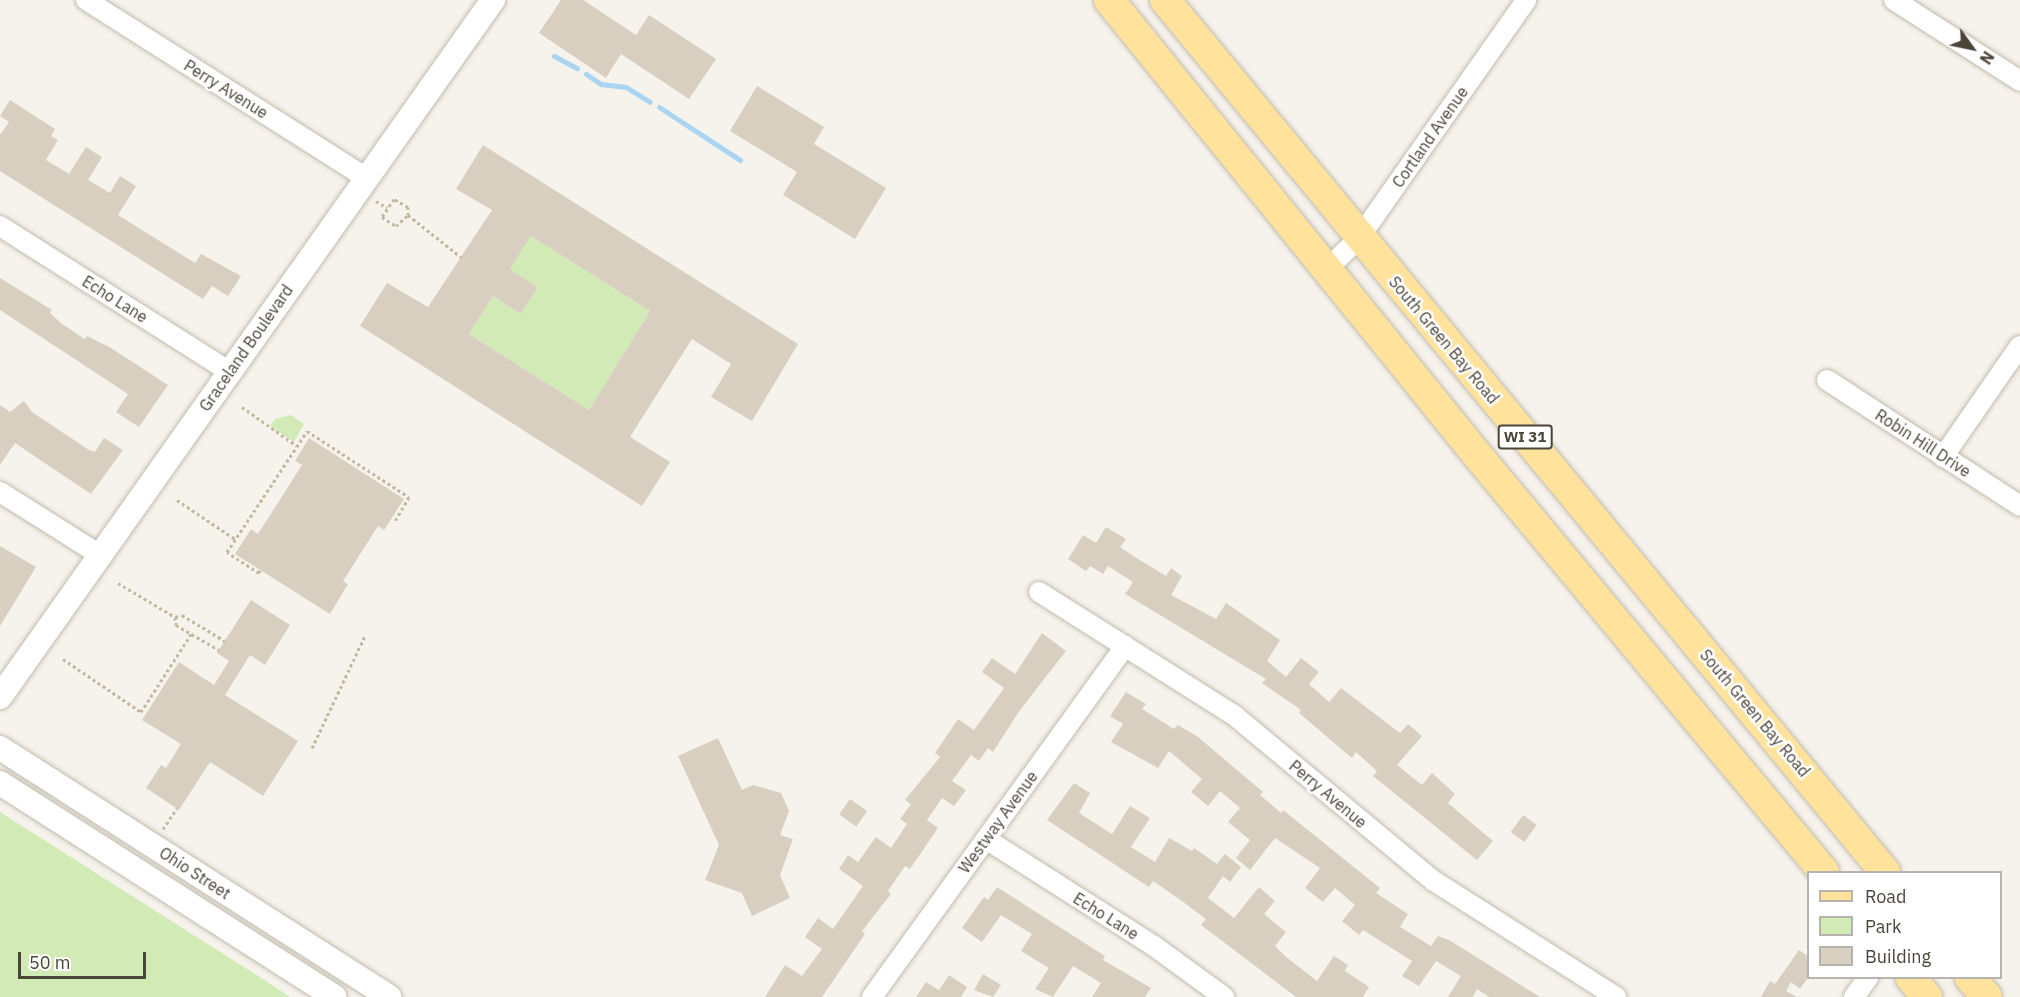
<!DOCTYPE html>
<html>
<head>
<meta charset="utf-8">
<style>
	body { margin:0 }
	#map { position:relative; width:2020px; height:997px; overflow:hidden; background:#f6f3ec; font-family:"IBM Plex Sans",sans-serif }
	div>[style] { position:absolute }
	.green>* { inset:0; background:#d2eab5 }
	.stream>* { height:5px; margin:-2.5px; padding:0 2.5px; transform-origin:2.5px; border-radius:2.5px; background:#a9d4f2 }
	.building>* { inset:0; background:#d8cfc1; transform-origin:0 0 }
	.path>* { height:3px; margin-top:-1.5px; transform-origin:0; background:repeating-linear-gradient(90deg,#c4b79f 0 3px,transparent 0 6px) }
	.roads { filter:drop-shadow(0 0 2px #c2bbae) drop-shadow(0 0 2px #c2bbae) }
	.minor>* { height:20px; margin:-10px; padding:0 10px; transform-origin:10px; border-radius:10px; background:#fff }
	.tertiary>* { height:24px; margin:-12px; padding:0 12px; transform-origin:12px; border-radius:12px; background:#fff }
	.primary>* { height:30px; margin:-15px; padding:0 15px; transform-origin:15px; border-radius:15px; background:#ffe39c }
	span { translate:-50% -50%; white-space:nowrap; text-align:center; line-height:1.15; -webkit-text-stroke:5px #fff; paint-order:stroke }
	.shield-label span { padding:2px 4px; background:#fff; border:2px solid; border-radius:4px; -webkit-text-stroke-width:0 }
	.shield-label { font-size:15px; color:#4b4439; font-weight:700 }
	.street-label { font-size:16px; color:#4b4439 }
	.legend { position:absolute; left:1807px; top:871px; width:195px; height:108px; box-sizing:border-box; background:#fff; border:2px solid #b7b4b0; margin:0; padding:8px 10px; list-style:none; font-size:18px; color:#4b4439 }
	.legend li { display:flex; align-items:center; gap:12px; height:30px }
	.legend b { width:30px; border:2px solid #b7b4b0 }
	.north { position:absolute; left:1942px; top:18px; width:60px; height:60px; -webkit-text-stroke:4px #fff; paint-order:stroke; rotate:123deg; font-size:16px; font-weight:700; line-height:24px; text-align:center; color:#4b4439 }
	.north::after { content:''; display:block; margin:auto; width:21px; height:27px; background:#4b4439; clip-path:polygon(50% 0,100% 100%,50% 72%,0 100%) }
	.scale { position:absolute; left:18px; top:952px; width:128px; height:27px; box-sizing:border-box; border:3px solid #4b4439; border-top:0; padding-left:8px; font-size:18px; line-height:21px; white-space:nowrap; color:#4b4439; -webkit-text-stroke:4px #fff; paint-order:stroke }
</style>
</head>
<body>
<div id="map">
	<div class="green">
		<div style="clip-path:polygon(531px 236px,650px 311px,589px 410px,469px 334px,493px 296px,521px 314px,538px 287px,510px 269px)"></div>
		<div style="clip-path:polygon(291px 415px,304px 424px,294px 442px,270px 426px,275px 419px)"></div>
		<div style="clip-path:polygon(0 812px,266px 981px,290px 997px,0 997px)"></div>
	</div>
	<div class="stream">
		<div style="left:554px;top:56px;width:26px;rotate:28deg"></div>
		<div style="left:586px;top:74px;width:18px;rotate:34deg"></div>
		<div style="left:601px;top:84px;width:25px;rotate:7deg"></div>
		<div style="left:626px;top:87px;width:28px;rotate:32deg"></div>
		<div style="left:659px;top:107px;width:97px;rotate:33.2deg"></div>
	</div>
	<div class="building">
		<div style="clip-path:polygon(561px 0,583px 0,636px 35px,649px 15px,716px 59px,689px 99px,621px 54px,606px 78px,539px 33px)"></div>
		<div style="clip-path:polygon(757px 86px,824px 127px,814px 144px,886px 188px,855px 239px,783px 195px,797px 172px,730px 131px)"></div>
		<div style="clip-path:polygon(10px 100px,55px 129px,51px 136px,58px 140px,46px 160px,69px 174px,86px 147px,102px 157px,88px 180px,110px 193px,120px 176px,136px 186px,118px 215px,195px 263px,201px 254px,241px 276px,228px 296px,212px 286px,203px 299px,0 171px,0 135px,9px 122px,0 116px)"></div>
		<div style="clip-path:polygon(evenodd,483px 145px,798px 344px,752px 421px,711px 397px,731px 364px,692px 339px,630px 437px,670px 462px,642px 506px,360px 326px,387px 283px,428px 307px,492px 210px,456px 189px,483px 145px,531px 236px,650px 311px,589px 410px,469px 334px,493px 296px,521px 314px,538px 287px,510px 269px,531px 236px)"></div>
		<div style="clip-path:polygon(0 278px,52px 310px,50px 313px,62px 324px,85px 339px,87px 336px,111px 348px,168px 385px,139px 427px,116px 412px,128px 394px,0 310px)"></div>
		<div style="clip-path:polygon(24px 401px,32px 412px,89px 450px,95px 452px,104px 438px,123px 450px,91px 494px,15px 443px,0 465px,0 405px,10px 412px)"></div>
		<div style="clip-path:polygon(309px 438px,404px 499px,384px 530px,378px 526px,343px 581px,348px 584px,330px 614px,235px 554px,251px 529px,258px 534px,302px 465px,295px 461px)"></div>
		<div style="clip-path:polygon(1106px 527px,1126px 539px,1120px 547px,1135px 557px,1166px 576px,1171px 568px,1182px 576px,1171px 595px,1216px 619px,1226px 603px,1280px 640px,1267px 661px,1286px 677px,1301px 658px,1319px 672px,1309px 684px,1329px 702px,1341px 688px,1400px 733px,1408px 724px,1422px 736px,1397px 765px,1422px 785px,1432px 773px,1455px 794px,1448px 803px,1493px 841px,1477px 860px,1373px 776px,1377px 771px,1356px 752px,1352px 758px,1299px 713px,1301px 710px,1262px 683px,1266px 679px,1125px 594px,1133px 582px,1108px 566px,1103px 574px,1090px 566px,1086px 571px,1068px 559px,1083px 535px,1096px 543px)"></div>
		<div style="clip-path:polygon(0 546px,36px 567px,0 626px)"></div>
		<div style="clip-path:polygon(251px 600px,290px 625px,265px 665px,250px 655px,225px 695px,298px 741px,263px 796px,210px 762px,179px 810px,146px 788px,161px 765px,166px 768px,181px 744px,142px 720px,179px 662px,214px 685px,229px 661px,217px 653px)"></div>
		<div style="clip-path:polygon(1042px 633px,1066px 651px,1020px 710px,993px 752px,988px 748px,979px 761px,971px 755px,952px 781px,966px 790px,954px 806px,942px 798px,927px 820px,938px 828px,910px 869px,905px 866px,888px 891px,891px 894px,862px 931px,865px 934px,822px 997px,765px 997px,785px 965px,802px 976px,822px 949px,805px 937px,818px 918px,833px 929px,863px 886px,839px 869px,848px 855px,858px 862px,876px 837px,891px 848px,907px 824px,900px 819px,911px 804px,905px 800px,940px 757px,935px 753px,958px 719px,974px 730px,1004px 688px,982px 672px,992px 658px,1015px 674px)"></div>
		<div style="clip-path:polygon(1126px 692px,1146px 704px,1142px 709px,1174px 729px,1178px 725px,1198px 737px,1263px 792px,1260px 795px,1281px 813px,1283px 810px,1380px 888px,1376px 893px,1408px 914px,1400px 927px,1431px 946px,1438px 936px,1449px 940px,1540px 997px,1489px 997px,1477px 989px,1473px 997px,1448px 997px,1461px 976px,1436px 961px,1419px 986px,1402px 976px,1412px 961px,1363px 930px,1359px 935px,1342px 921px,1355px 905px,1335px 888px,1323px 902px,1305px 888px,1320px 868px,1275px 838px,1250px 870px,1236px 858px,1250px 840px,1228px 822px,1240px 808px,1220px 791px,1208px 806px,1191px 792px,1202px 779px,1169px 751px,1158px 768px,1111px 742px,1123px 724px,1110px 716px)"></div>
		<div style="clip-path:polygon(718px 738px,742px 790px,753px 785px,781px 793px,789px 811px,780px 835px,793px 839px,780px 875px,790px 898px,752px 916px,742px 893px,705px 880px,719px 845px,678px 756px)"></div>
		<div style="clip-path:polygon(1074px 783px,1090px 793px,1079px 813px,1112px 834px,1130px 806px,1150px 818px,1131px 847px,1155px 862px,1169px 838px,1192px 851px,1194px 848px,1217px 864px,1225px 854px,1241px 867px,1230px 882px,1223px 876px,1208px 898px,1234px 918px,1259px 887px,1275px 901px,1264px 914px,1286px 932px,1275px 946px,1285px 956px,1317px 981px,1334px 956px,1348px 965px,1345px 971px,1369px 987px,1363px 997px,1296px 997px,1201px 925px,1206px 919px,1182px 901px,1153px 881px,1149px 887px,1047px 820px)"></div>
		<div style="left:850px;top:799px;width:21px;height:19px;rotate:35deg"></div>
		<div style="left:1523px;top:815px;width:17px;height:21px;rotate:36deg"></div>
		<div style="clip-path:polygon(997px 887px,1105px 956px,1103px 960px,1151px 988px,1145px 997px,1092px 997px,1101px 983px,1073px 966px,1053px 997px,1035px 989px,1049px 968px,1021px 951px,1032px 934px,1001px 915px,982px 942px,962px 928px,984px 897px,988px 900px)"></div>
		<div style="clip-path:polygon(1799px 950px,1809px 957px,1809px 976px,1800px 989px,1791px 982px,1786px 991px,1797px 997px,1761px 997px,1770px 981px,1775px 984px)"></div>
		<div style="clip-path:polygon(983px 974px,1001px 985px,993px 997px,974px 990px)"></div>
		<div style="clip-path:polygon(949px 975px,967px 987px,961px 997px,916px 997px,926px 982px,939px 990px)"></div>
	</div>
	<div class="path">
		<div style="left:376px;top:201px;width:13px;rotate:32deg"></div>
		<div style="left:408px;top:215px;width:8px;rotate:-90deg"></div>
		<div style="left:408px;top:207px;width:16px;rotate:-150deg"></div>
		<div style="left:394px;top:199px;width:22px;rotate:124deg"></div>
		<div style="left:382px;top:217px;width:17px;rotate:33deg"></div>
		<div style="left:396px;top:226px;width:16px;rotate:-43deg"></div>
		<div style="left:408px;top:215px;width:68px;rotate:38.4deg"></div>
		<div style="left:242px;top:407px;width:67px;rotate:35.3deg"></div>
		<div style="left:177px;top:500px;width:70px;rotate:33.9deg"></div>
		<div style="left:260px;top:570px;width:3px;rotate:108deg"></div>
		<div style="left:259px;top:573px;width:38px;rotate:-147deg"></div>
		<div style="left:227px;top:552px;width:145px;rotate:-56.5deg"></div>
		<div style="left:307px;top:431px;width:121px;rotate:32.9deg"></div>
		<div style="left:409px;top:497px;width:30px;rotate:120deg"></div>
		<div style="left:118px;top:583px;width:66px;rotate:30.8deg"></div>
		<div style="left:175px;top:617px;width:8px;rotate:83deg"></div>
		<div style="left:176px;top:625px;width:50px;rotate:30.2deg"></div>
		<div style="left:175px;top:617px;width:7px;rotate:-16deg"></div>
		<div style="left:182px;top:615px;width:50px;rotate:31.2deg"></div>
		<div style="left:63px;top:659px;width:94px;rotate:34.2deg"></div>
		<div style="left:141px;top:712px;width:93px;rotate:-57.3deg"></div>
		<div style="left:312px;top:748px;width:124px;rotate:-64.7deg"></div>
		<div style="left:163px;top:829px;width:25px;rotate:-56deg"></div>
	</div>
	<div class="roads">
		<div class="minor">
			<div style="left:86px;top:0;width:332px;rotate:32.4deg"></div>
			<div style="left:1894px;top:0;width:150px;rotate:32.7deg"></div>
			<div style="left:0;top:226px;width:272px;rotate:32.4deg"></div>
			<div style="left:1327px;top:269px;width:45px;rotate:-44.1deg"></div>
			<div style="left:1359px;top:238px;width:291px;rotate:-54.9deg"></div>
			<div style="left:1827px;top:380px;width:230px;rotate:33.1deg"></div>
			<div style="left:1943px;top:457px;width:135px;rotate:-55.3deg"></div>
			<div style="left:0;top:492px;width:118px;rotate:32.2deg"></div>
			<div style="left:1039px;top:592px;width:232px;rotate:32.3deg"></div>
			<div style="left:1235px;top:716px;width:259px;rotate:39.7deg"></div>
			<div style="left:1434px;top:881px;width:216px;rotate:32.5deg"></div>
			<div style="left:986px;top:839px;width:199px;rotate:32.5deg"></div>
			<div style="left:1154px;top:946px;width:87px;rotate:36.1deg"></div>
			<div style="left:872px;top:997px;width:433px;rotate:-54.2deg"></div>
			<div style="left:1854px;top:997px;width:24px;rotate:-54deg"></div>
		</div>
		<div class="tertiary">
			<div style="left:0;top:697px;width:854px;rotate:-54.73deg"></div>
			<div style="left:0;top:748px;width:462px;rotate:32.6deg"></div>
			<div style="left:0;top:783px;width:397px;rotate:32.6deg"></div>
		</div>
		<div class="primary">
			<div style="left:1109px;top:0;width:587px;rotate:51.02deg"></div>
			<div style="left:1478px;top:456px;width:541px;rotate:50.25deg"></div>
			<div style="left:1165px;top:0;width:1131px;rotate:50.45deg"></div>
			<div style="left:1911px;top:978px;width:25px;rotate:50deg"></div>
			<div style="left:1970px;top:978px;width:25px;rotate:48deg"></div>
		</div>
	</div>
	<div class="shield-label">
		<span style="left:1525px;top:437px">WI 31</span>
	</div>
	<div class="street-label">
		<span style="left:226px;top:89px;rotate:32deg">Perry Avenue</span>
		<span style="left:1430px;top:137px;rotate:-55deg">Cortland Avenue</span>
		<span style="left:115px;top:299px;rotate:32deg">Echo Lane</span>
		<span style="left:1444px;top:340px;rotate:50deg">South Green Bay Road</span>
		<span style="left:246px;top:348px;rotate:-55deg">Graceland Boulevard</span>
		<span style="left:1923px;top:443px;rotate:33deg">Robin Hill Drive</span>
		<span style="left:1755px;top:713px;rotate:50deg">South Green Bay Road</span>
		<span style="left:1328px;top:794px;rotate:40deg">Perry Avenue</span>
		<span style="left:998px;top:822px;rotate:-54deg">Westway Avenue</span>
		<span style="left:195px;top:873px;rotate:33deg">Ohio Street</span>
		<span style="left:1106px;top:916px;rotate:32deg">Echo Lane</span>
	</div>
	<ul class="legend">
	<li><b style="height:8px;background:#ffe39c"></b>Road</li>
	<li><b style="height:16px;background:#d2eab5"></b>Park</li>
	<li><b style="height:16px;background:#d8cfc1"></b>Building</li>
	</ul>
	<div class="north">N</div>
	<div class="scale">50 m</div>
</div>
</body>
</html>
